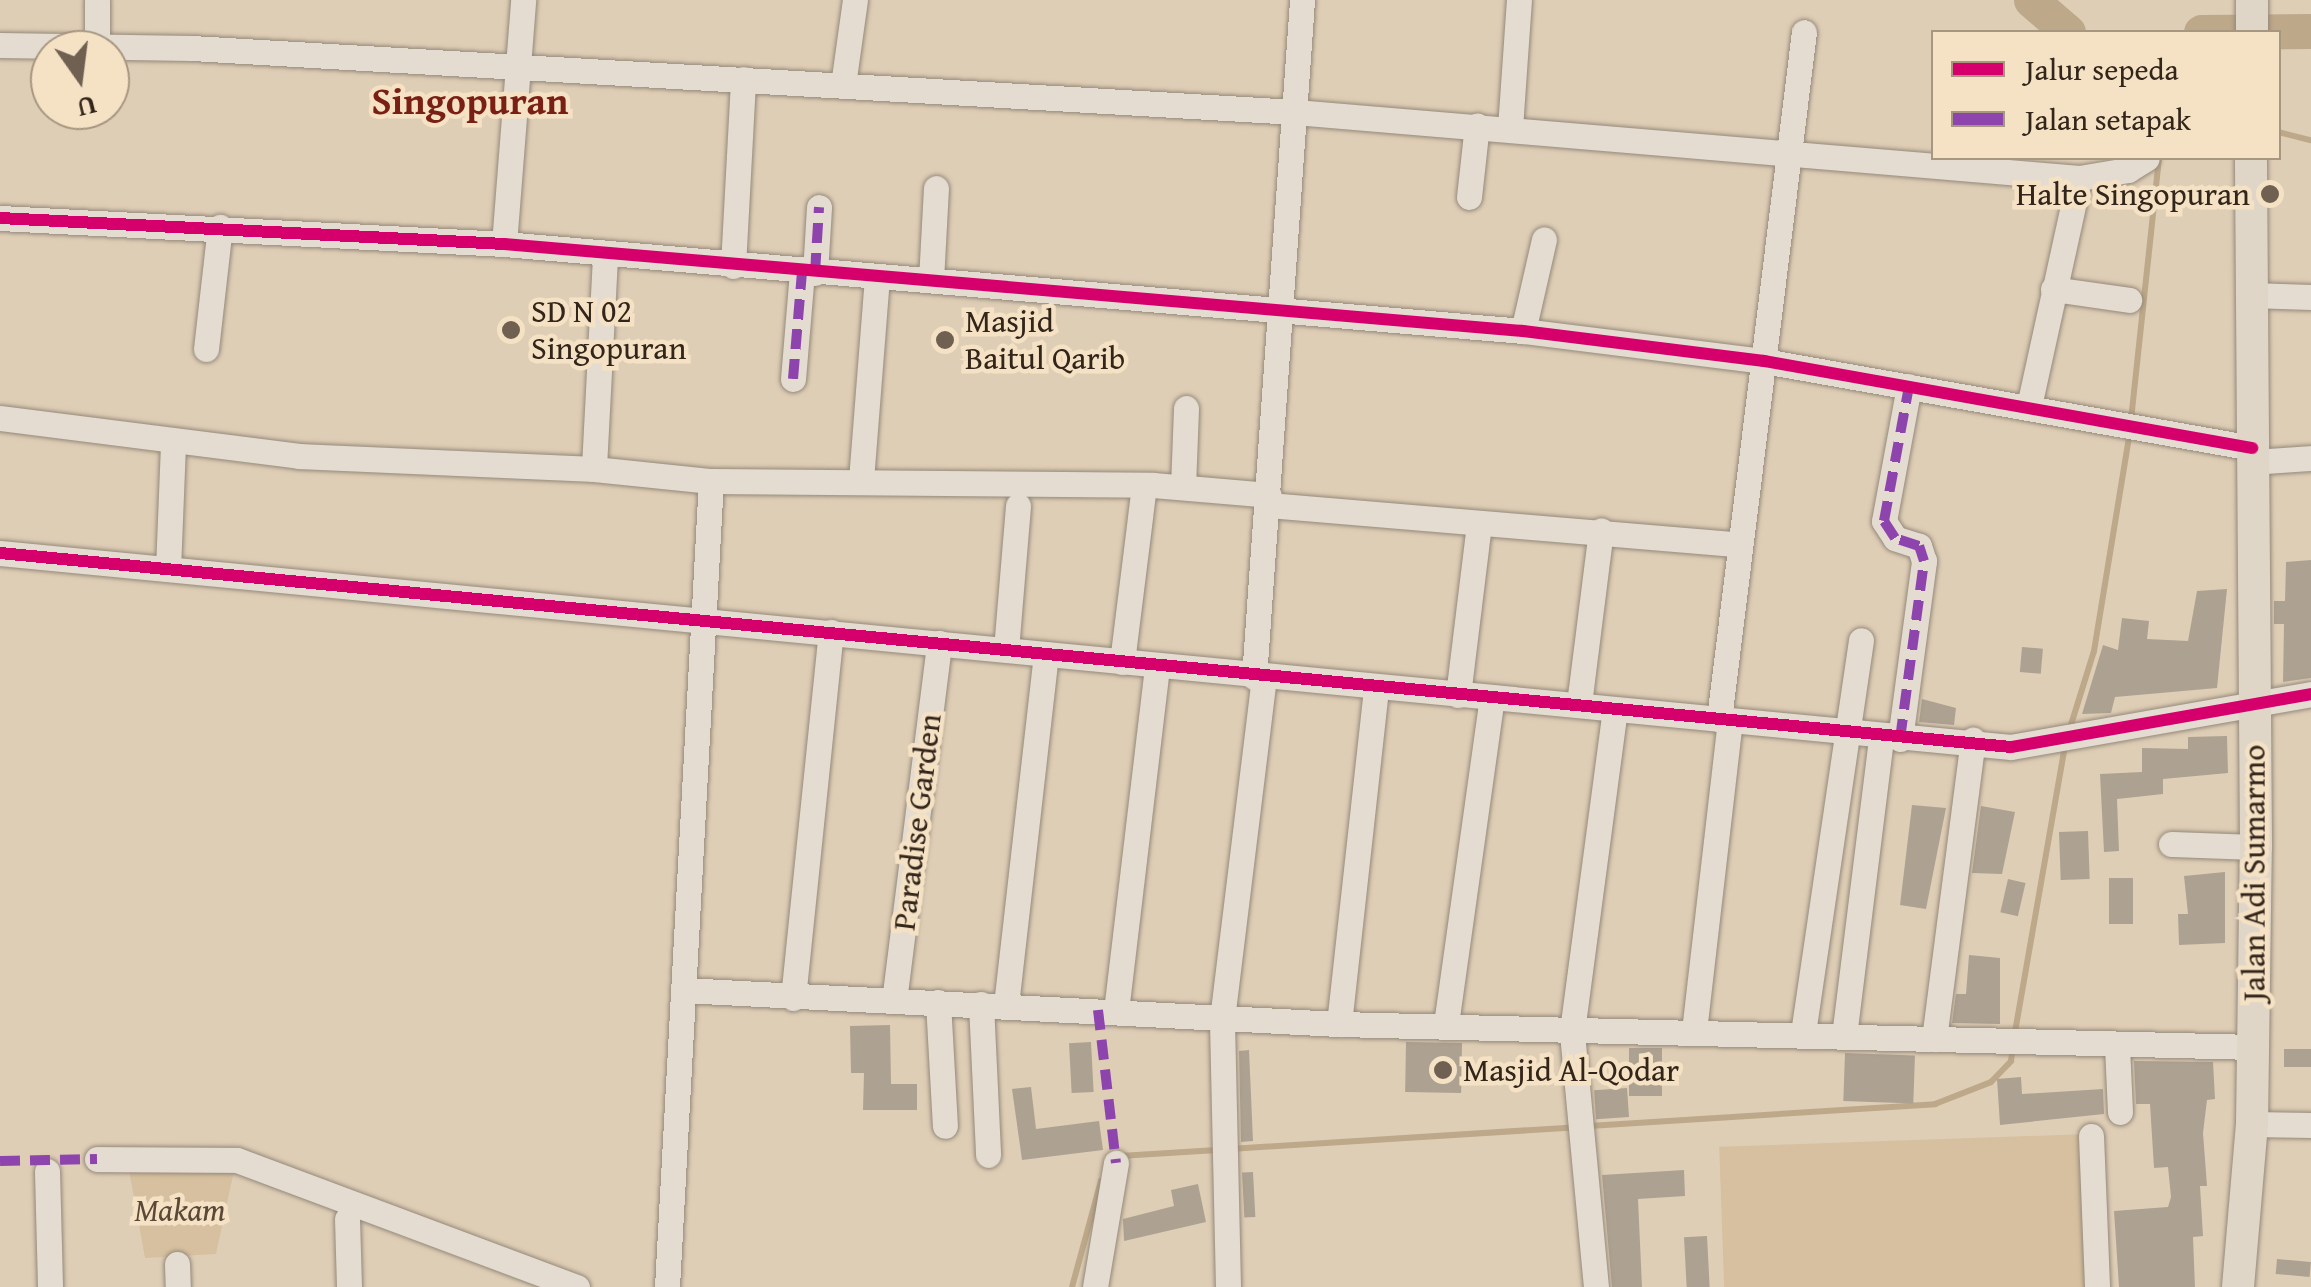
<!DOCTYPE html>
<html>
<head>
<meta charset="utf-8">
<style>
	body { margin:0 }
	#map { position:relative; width:2311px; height:1287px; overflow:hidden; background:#dfceb6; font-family:"Gentium Book Plus",serif }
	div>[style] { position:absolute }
	.green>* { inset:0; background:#d7c09f; transform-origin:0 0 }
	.stream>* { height:6px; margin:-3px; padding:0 3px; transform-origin:3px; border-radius:3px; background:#bda889 }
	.river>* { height:35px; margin:-17.5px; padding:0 17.5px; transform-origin:17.5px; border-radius:17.5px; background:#bda889 }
	.building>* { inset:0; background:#ada191; transform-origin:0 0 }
	.roads { filter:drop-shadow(0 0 2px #94897a) drop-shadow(0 0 2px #94897a) }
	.minor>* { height:25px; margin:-12.5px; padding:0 12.5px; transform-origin:12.5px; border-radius:12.5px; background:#e4dcd0 }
	.major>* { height:32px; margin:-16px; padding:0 16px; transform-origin:16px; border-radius:16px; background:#e0d6c8 }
	.quiet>* { height:10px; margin-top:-5px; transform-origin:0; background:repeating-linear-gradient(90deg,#8e44ad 0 20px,transparent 0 30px) }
	.cycleway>* { height:12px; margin:-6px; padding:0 6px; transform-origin:6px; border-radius:6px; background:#d6006c }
	.dots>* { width:28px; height:28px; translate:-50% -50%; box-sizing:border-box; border:5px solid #f5e1c4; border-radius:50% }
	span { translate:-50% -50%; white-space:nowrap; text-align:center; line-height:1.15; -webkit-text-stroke:9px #f5e1c4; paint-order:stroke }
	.poi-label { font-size:32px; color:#32251a }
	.right { translate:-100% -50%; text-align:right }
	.left { translate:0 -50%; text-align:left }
	.street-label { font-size:32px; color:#32251a }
	.park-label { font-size:32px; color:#5a4937; font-style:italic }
	.quarter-label { font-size:38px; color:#7a1f14; font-weight:700 }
	.legend { position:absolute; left:1931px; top:30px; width:350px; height:130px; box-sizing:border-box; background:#f5e1c4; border:2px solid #a79680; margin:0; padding:12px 18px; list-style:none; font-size:30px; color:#32251a }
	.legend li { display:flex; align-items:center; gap:20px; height:50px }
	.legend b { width:50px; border:2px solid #a79680 }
	.north { position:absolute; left:30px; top:30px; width:100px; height:100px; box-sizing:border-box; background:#f5e1c4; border:2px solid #a79680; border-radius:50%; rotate:166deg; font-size:28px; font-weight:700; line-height:40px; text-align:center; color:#32251a }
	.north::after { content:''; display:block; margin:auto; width:35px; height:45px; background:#6f6051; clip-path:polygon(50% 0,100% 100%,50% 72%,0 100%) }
</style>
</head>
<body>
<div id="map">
	<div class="green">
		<div style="left:2086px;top:1134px;width:153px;height:367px;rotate:88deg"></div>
		<div style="clip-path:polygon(235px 1166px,216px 1254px,145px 1258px,129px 1170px)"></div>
	</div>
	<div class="stream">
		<div style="left:2278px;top:132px;width:34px;rotate:14deg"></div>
		<div style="left:2131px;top:420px;width:262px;rotate:-83.9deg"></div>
		<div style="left:2070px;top:728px;width:81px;rotate:-72.7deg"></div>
		<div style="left:2094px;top:651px;width:222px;rotate:-80.7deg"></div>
		<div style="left:2015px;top:1032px;width:291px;rotate:-80.1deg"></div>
		<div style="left:1589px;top:1126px;width:347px;rotate:-3.6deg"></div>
		<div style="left:1935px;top:1104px;width:60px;rotate:-21.4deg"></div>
		<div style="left:1991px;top:1082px;width:29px;rotate:-46deg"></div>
		<div style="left:2011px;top:1061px;width:16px;rotate:-83deg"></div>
		<div style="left:1230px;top:1149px;width:348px;rotate:-3.6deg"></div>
		<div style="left:1120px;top:1156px;width:97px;rotate:-3.5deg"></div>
		<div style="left:1072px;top:1287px;width:110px;rotate:-74.7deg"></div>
	</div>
	<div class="river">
		<div style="left:2031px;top:0;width:49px;rotate:40.9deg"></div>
		<div style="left:2201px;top:32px;width:110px;rotate:-0.5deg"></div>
	</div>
	<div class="building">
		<div style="clip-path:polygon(2311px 560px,2311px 678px,2283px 682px,2284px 624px,2274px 624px,2274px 601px,2285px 601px,2286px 562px)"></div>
		<div style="clip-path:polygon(2227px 589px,2217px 688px,2115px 697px,2111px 713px,2082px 714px,2103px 645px,2118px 650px,2122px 618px,2149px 621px,2147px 639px,2188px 641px,2197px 591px)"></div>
		<div style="left:2022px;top:647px;width:21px;height:25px;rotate:5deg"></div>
		<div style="clip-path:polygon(1922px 699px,1956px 708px,1954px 725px,1919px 722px)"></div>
		<div style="clip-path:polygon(2227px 736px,2228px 773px,2163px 779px,2163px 794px,2117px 799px,2119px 851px,2104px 852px,2100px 774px,2142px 772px,2142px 748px,2188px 749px,2188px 737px)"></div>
		<div style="clip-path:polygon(1912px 805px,1946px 808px,1926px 909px,1900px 905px)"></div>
		<div style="clip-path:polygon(1981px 806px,2015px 812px,2002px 874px,1972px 873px)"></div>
		<div style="left:2088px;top:831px;width:48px;height:29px;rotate:88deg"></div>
		<div style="clip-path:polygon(2225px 872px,2225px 943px,2179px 945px,2178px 914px,2188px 914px,2184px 876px)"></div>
		<div style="left:2109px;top:878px;width:24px;height:46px"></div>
		<div style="left:2008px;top:879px;width:18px;height:34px;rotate:13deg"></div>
		<div style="clip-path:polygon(1969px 955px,2000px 958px,2000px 1024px,1952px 1023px,1956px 994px,1966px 994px)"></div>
		<div style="clip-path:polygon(890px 1025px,891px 1084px,917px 1084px,917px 1110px,863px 1110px,864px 1073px,851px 1073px,850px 1026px)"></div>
		<div style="left:1091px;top:1042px;width:50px;height:22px;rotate:87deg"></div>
		<div style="left:1406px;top:1042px;width:56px;height:50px;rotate:1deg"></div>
		<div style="left:1629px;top:1048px;width:33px;height:48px"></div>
		<div style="left:2311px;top:1049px;width:18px;height:27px;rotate:90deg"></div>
		<div style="clip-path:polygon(1249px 1050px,1253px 1141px,1241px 1142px,1239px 1051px)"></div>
		<div style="left:1845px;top:1053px;width:70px;height:48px;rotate:2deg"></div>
		<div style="clip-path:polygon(2134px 1061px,2213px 1062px,2215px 1099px,2207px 1100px,2203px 1133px,2207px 1186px,2200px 1186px,2203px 1236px,2193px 1237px,2195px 1287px,2119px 1287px,2114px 1211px,2168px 1207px,2171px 1197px,2168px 1167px,2154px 1168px,2150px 1104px,2136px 1104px)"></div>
		<div style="clip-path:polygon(2021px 1077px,2022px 1094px,2103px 1089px,2104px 1114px,2000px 1125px,1997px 1079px)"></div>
		<div style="clip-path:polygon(1031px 1087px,1036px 1129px,1099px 1121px,1103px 1150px,1022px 1160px,1012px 1089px)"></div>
		<div style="left:1627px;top:1088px;width:29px;height:33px;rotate:86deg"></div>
		<div style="clip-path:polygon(1684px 1170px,1685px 1196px,1638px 1199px,1642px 1287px,1612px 1287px,1602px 1175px)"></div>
		<div style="left:1253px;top:1172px;width:45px;height:11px;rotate:87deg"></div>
		<div style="clip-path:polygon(1198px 1184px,1206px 1222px,1124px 1241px,1123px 1219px,1174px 1206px,1171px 1190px)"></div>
		<div style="left:1707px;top:1236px;width:51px;height:23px;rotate:87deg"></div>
		<div style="left:2277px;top:1259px;width:34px;height:15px;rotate:5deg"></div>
	</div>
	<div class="roads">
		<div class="minor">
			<div style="left:0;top:45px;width:192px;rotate:0.9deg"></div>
			<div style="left:192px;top:48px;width:1105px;rotate:3.32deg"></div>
			<div style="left:1295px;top:112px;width:787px;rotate:4.81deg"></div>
			<div style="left:2079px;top:178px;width:50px;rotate:-9.3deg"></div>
			<div style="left:2128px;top:170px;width:22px;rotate:-32deg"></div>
			<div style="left:97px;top:48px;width:48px;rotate:-90deg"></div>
			<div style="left:843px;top:85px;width:86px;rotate:-82deg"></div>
			<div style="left:1510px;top:128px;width:128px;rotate:-86deg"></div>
			<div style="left:1469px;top:197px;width:72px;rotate:-83.7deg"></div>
			<div style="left:0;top:218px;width:505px;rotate:2.95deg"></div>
			<div style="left:504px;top:244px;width:1023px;rotate:4.88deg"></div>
			<div style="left:1523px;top:331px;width:243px;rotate:7.1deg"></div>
			<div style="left:1764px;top:361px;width:496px;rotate:10.1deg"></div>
			<div style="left:504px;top:244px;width:245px;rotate:-85.5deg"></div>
			<div style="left:605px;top:257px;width:212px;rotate:93deg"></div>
			<div style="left:594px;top:469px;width:118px;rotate:5.9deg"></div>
			<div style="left:711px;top:481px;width:442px;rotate:0.5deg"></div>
			<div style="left:1153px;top:485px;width:116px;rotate:4.9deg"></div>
			<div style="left:733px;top:266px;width:187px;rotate:-86.9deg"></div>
			<div style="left:815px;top:273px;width:66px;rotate:-86.5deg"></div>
			<div style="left:931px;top:280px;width:92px;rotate:-86.9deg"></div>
			<div style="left:2053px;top:289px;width:77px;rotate:8.2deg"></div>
			<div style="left:2251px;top:295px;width:60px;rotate:1.9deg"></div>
			<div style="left:1523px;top:331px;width:94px;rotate:-77.1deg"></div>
			<div style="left:206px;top:349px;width:123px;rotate:-83.5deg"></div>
			<div style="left:793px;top:379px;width:108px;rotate:-85.2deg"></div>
			<div style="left:2029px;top:406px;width:233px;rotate:-77.6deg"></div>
			<div style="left:0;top:418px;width:301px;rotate:7.2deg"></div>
			<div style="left:299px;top:456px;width:295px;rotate:2.5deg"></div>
			<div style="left:2252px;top:462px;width:59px;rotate:-3.9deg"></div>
			<div style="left:861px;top:480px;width:203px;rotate:-85.5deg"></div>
			<div style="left:1183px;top:487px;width:79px;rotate:-87.8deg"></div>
			<div style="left:1269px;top:505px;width:470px;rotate:4.8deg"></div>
			<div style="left:0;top:553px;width:2020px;rotate:5.51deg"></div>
			<div style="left:2011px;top:747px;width:305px;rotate:-10deg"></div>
			<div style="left:168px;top:569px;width:126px;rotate:-87.7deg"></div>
			<div style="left:1006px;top:649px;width:144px;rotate:-85.2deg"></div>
			<div style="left:1122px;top:662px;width:178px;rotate:-82.9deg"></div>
			<div style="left:1254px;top:677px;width:679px;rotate:-85.94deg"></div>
			<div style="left:1458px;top:695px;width:172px;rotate:-83deg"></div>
			<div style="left:1579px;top:704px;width:175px;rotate:-82.8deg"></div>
			<div style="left:1719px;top:719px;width:692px;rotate:-82.95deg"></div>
			<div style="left:1900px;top:739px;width:180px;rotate:-82.3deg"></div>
			<div style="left:1924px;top:561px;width:16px;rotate:-108deg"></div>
			<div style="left:1919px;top:546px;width:25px;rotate:-162deg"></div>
			<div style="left:1895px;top:538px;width:20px;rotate:-123deg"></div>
			<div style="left:1884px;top:521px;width:137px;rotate:-79.5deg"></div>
			<div style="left:2171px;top:844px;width:85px;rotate:2deg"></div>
			<div style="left:683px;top:990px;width:657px;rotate:2.97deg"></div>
			<div style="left:1339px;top:1024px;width:914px;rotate:1.44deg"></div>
			<div style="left:793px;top:998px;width:368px;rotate:-84.1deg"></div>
			<div style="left:894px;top:1001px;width:361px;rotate:-82.8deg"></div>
			<div style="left:938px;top:1002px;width:124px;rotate:86.8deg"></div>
			<div style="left:981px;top:1004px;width:151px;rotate:87.3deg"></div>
			<div style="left:1006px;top:1005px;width:353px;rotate:-83.5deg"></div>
			<div style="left:1116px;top:1011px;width:346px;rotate:-83.2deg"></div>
			<div style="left:1339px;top:1024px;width:337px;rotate:-83.7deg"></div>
			<div style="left:1446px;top:1024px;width:330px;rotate:-82deg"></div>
			<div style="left:1694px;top:1031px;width:312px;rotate:-83.4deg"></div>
			<div style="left:1803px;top:1033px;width:397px;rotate:-81.6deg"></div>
			<div style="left:1844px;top:1036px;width:301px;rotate:-82.9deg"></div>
			<div style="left:1934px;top:1039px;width:302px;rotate:-82.6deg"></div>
			<div style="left:2117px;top:1046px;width:66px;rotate:87.4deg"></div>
			<div style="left:2252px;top:1124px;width:59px;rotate:1deg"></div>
			<div style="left:2091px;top:1136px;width:151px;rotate:87.7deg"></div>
			<div style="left:97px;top:1159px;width:140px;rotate:0.4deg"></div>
			<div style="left:237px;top:1160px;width:363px;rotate:20.5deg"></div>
			<div style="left:47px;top:1171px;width:116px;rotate:88.5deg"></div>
			<div style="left:347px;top:1219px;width:68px;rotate:88.3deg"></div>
			<div style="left:177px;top:1264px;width:23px;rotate:88deg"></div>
			<div style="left:667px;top:1287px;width:807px;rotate:-86.88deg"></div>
			<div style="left:1095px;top:1287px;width:126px;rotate:-80.4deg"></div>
			<div style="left:1228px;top:1287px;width:268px;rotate:-91.3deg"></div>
			<div style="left:1222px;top:1019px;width:343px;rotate:-83deg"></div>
			<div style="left:1596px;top:1287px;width:257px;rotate:-95.4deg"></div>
			<div style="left:1572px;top:1031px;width:324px;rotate:-82.4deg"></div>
		</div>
		<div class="major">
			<div style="left:2252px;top:0;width:32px;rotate:90deg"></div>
			<div style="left:2238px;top:1287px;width:164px;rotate:-85.1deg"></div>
			<div style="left:2252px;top:1124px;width:277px;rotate:-89.2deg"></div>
			<div style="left:2256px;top:847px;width:689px;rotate:-90.42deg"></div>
		</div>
	</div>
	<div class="quiet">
		<div style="left:815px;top:273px;width:66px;rotate:-86.5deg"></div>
		<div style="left:793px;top:379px;width:108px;rotate:-85.2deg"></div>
		<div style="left:1900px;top:739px;width:180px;rotate:-82.3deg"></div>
		<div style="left:1924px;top:561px;width:16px;rotate:-108deg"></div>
		<div style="left:1919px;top:546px;width:25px;rotate:-162deg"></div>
		<div style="left:1895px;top:538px;width:20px;rotate:-123deg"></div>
		<div style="left:1884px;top:521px;width:137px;rotate:-79.5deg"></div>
		<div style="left:1098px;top:1010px;width:154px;rotate:83.3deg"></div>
		<div style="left:0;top:1161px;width:97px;rotate:-1.2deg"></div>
	</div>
	<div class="cycleway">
		<div style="left:0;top:218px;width:505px;rotate:2.95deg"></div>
		<div style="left:504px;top:244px;width:1023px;rotate:4.88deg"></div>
		<div style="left:1523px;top:331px;width:243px;rotate:7.1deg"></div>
		<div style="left:1764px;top:361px;width:496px;rotate:10.1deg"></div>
		<div style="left:0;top:553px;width:2020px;rotate:5.51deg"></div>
		<div style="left:2011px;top:747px;width:305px;rotate:-10deg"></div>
	</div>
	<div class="dots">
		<div style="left:2270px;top:194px;background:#6f6051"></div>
		<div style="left:511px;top:330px;background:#6f6051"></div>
		<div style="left:945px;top:340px;background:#6f6051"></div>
		<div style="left:1443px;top:1070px;background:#6f6051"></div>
	</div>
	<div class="poi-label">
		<span class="right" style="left:2250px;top:194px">Halte Singopuran</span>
		<span class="left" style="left:531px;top:330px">SD N 02<br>Singopuran</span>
		<span class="left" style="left:965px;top:340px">Masjid<br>Baitul Qarib</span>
		<span class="left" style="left:1463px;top:1070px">Masjid Al-Qodar</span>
	</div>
	<div class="street-label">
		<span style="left:917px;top:822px;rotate:-83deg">Paradise Garden</span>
		<span style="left:2254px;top:873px;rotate:-90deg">Jalan Adi Sumarmo</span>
	</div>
	<div class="park-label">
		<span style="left:180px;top:1210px">Makam</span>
	</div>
	<div class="quarter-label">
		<span style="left:470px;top:101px">Singopuran</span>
	</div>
	<ul class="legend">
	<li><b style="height:12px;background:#d6006c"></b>Jalur sepeda</li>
	<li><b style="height:12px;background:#8e44ad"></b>Jalan setapak</li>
	</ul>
	<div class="north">U</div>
</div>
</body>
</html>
